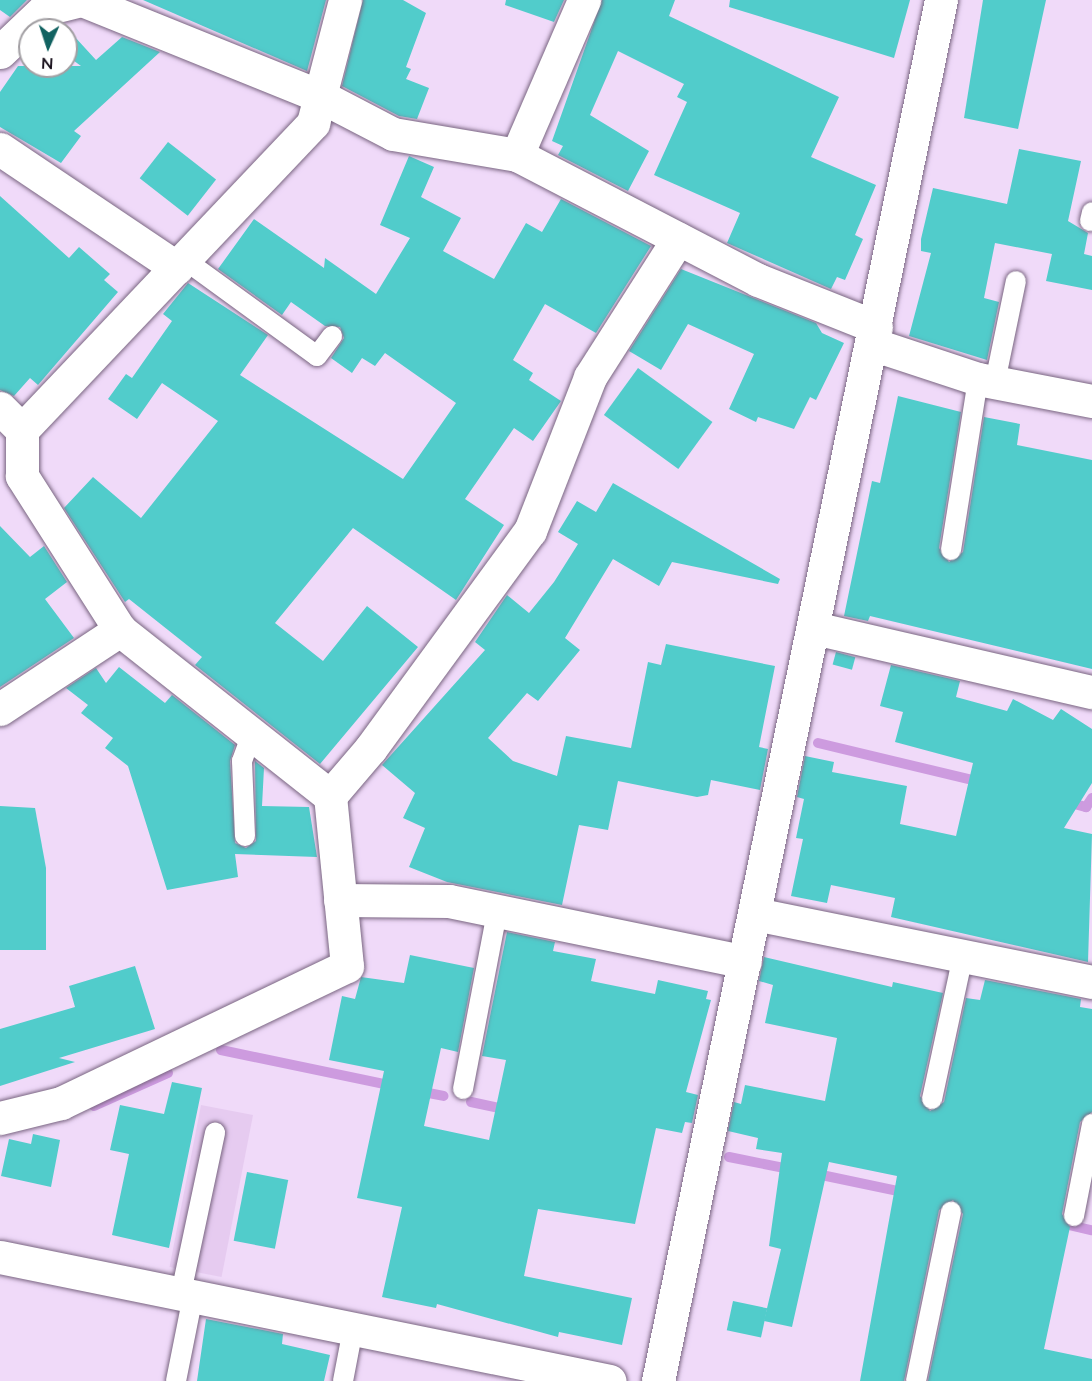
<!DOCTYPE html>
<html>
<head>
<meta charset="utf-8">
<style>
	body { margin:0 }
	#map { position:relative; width:1092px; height:1381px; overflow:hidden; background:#f0daf9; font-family:Lato,sans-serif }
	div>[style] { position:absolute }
	.built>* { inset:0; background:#e6cbf0; transform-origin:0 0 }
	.stream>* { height:10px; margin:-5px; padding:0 5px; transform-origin:5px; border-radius:5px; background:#cd9bdf }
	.building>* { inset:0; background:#51cccb; transform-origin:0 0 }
	.roads { filter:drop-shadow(0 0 2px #796581) drop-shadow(0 0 2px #796581) }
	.lane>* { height:20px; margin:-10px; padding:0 10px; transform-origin:10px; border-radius:10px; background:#fff }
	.street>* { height:33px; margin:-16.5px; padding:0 16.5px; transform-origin:16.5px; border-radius:16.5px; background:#fff }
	span { translate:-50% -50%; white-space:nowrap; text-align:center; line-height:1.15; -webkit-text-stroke:5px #fff; paint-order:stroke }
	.north { position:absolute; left:18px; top:18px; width:60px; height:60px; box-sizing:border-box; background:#fff; border:2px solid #a29fa3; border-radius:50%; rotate:183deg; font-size:16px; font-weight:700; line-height:24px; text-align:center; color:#160e19 }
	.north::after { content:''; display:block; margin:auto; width:21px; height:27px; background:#116261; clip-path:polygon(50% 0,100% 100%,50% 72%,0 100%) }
</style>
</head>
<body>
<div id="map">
	<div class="built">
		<div style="left:201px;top:1105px;width:53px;height:165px;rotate:11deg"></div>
	</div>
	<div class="stream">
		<div style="left:818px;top:743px;width:168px;rotate:13.5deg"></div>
		<div style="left:1067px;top:802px;width:20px;rotate:15deg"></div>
		<div style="left:1086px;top:807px;width:11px;rotate:-56deg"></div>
		<div style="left:221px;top:1050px;width:177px;rotate:11.8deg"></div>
		<div style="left:418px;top:1091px;width:26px;rotate:11deg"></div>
		<div style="left:471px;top:1102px;width:39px;rotate:12deg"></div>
		<div style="left:94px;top:1106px;width:81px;rotate:-24deg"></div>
		<div style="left:729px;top:1157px;width:66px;rotate:11.3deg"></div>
		<div style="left:812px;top:1173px;width:98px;rotate:11.8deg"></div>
		<div style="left:1056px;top:1222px;width:37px;rotate:13deg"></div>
	</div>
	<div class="building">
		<div style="clip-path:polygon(0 0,27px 0,10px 17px,0 10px)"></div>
		<div style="clip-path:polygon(143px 0,326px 0,307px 71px)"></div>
		<div style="clip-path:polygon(363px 0,403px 0,426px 13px,406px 67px,411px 69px,406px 79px,429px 88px,417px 119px,399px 116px,342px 86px)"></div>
		<div style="clip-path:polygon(506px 0,564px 0,554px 22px,505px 5px)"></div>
		<div style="clip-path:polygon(602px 0,675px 0,669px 16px,839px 97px,811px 157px,876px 185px,855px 235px,863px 239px,845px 280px,837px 277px,831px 289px,727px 243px,740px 213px,654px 175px,687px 102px,677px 97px,684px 84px,618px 51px,590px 115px,649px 151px,628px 191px,558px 155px,563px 146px,552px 141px)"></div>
		<div style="clip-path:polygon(730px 0,910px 0,894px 58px,729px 7px)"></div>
		<div style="clip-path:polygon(983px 0,1046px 0,1018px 129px,964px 118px)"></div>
		<div style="clip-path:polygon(63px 24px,96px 60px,122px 37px,160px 52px,74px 131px,81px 136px,61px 163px,0 127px,0 92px,18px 66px,81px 66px,66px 55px,66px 30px,50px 30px)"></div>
		<div style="left:168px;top:142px;width:61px;height:46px;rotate:38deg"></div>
		<div style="clip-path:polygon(1019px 149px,1081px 161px,1068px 221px,1088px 233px,1084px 254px,1092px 256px,1092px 290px,1046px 281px,1052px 254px,995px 243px,984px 298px,999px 302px,987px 360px,909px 336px,931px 253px,921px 251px,921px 239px,933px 188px,1007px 204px)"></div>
		<div style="clip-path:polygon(409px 156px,434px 167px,421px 197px,461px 218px,443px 251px,494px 279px,526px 223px,542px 232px,561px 199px,651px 246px,596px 333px,545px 304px,513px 360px,533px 373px,529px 380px,561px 401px,533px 441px,514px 428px,465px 499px,504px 525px,456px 600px,353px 528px,275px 623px,323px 661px,367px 606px,418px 647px,320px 764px,195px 665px,202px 657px,129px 599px,125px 602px,64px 508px,93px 477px,141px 518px,218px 421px,162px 383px,137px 419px,108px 399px,126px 374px,132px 378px,172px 321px,163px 314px,188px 283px,268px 335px,240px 375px,403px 479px,456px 403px,385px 353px,375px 366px,362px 358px,352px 373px,331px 358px,344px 338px,340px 327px,325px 326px,291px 302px,282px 315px,218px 269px,254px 219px,324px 268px,325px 258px,376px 294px,410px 238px,380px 225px)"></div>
		<div style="clip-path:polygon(0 196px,69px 258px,79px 247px,110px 274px,104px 280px,118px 292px,38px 385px,30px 378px,14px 396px,0 390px)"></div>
		<div style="clip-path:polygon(681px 269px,816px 323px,822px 333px,844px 343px,816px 400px,810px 397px,794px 429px,758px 417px,756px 422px,729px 409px,754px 354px,688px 324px,661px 370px,629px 351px)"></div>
		<div style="left:638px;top:368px;width:92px;height:58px;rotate:36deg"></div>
		<div style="clip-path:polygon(898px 396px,961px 412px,939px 548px,949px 562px,963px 552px,984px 417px,1020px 424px,1017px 445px,1092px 460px,1092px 669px,870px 616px,868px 621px,844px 616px,872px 481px,880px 483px)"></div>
		<div style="clip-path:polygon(613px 483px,780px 579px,778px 584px,672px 562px,659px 586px,613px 559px,565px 638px,580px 650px,538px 701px,527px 693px,488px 738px,513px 761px,557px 776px,566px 736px,631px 748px,648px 662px,661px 665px,666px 644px,775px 666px,759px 747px,768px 749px,760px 790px,711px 780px,708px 795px,697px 797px,618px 781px,608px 830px,579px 825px,562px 905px,447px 882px,409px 867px,425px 828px,403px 818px,415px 793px,382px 765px,485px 650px,475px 642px,507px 595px,529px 613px,554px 582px,578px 544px,558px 532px,577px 501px,596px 512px)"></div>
		<div style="clip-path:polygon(0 526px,30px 557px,44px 546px,67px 582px,45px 599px,74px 638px,0 687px)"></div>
		<div style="left:836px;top:652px;width:20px;height:13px;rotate:15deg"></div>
		<div style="clip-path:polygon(891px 665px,960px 681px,956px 697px,1007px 711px,1013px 699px,1053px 720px,1061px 709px,1092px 729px,1092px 783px,1064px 828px,1092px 834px,1088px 962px,891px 917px,895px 898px,831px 885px,827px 903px,791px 896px,803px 839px,796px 838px,804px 799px,797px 797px,805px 756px,834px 762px,832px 772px,907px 786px,900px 824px,956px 836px,973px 763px,895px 742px,903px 712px,880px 706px)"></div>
		<div style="clip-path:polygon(119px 667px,165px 703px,172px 695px,235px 745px,230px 761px,235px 843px,246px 848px,256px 841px,255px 761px,264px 768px,262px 806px,309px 807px,317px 857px,235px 854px,238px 877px,167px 890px,128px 766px,105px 748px,113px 738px,81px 713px,88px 705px,66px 688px,96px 668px,106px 683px)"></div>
		<div style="clip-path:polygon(0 806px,35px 808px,46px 868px,46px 950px,0 950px)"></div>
		<div style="clip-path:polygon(507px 932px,555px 942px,553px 951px,596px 959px,591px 981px,655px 994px,658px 980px,708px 991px,706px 999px,711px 1000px,686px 1092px,698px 1095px,692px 1123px,685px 1122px,682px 1133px,656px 1128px,635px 1224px,538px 1209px,524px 1276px,632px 1298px,622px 1345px,559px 1332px,558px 1337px,437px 1304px,436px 1308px,382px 1297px,402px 1207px,357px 1198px,384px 1071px,329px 1060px,342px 996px,355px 999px,361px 977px,404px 983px,410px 955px,474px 968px,458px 1052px,441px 1048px,424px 1126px,489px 1140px,506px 1060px,482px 1056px)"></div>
		<div style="clip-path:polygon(764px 957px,892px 987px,893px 982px,943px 993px,920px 1096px,930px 1111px,944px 1102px,966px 998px,980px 1000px,985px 980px,1081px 999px,1080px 1007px,1092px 1009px,1092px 1112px,1080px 1122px,1062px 1214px,1070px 1227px,1044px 1349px,1092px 1359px,1092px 1381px,928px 1381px,963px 1214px,953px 1200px,939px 1210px,904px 1381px,860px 1381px,897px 1176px,829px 1162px,792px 1327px,764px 1321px,781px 1249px,769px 1246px,782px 1153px,756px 1149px,758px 1138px,728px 1131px,734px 1102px,741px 1104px,745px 1085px,825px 1101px,837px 1038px,765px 1023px,773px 985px,759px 981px)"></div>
		<div style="clip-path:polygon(135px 966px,155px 1029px,59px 1058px,75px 1062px,0 1086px,0 1029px,75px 1007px,69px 986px)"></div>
		<div style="clip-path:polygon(172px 1082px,202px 1088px,169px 1248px,112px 1235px,129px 1154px,110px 1150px,120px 1105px,164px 1114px)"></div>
		<div style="clip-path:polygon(33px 1134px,60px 1140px,51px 1187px,1px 1176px,9px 1139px,31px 1144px)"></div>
		<div style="left:247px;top:1172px;width:42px;height:70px;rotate:11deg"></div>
		<div style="left:733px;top:1301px;width:35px;height:30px;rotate:12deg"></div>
		<div style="clip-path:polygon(206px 1319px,283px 1334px,282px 1344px,330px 1355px,324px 1381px,197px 1381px)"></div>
	</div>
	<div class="roads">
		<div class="lane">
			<div style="left:1090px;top:221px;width:9px;rotate:-77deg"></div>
			<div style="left:185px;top:260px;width:163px;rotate:36deg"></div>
			<div style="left:317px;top:356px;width:25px;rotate:-53deg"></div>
			<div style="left:995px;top:382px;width:103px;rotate:-78.3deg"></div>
			<div style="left:951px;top:550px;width:173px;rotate:-81deg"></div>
			<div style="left:245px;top:836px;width:75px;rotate:-92.3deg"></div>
			<div style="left:242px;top:761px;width:27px;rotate:-70deg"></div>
			<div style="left:463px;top:1089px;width:180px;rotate:-79.1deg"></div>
			<div style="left:932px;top:1099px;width:146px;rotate:-77.8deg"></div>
			<div style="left:1074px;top:1216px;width:94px;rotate:-78.9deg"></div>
			<div style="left:181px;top:1293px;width:164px;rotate:-78deg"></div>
			<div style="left:176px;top:1381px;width:87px;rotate:-78.7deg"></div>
			<div style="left:343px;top:1381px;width:53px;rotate:-79.1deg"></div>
			<div style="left:916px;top:1381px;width:173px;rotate:-78.3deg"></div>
		</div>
		<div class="street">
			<div style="left:82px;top:0;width:257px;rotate:22deg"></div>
			<div style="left:320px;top:96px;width:82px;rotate:27.5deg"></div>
			<div style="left:393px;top:134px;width:126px;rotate:9.6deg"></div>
			<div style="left:517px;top:155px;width:271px;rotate:27.4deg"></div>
			<div style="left:758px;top:280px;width:127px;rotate:21.7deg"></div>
			<div style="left:0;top:52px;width:62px;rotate:-43.7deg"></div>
			<div style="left:45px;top:9px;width:36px;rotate:-14deg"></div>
			<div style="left:0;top:149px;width:213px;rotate:33.9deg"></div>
			<div style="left:517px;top:155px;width:169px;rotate:-66.6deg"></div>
			<div style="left:872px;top:344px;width:112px;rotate:18.3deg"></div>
			<div style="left:978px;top:379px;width:116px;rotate:10.9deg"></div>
			<div style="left:0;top:408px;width:31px;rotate:45deg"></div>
			<div style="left:814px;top:628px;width:285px;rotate:13deg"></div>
			<div style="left:0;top:709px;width:144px;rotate:-33.4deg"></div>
			<div style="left:330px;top:796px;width:63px;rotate:-49.5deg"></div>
			<div style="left:371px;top:748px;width:269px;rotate:-53.8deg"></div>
			<div style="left:530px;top:531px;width:165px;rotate:-68.7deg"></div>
			<div style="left:590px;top:377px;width:164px;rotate:-57.5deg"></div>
			<div style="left:340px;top:900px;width:109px;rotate:0.5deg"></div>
			<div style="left:449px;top:901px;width:302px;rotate:11.6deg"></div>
			<div style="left:755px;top:914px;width:344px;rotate:11.4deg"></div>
			<div style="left:0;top:1118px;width:63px;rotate:-13.8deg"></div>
			<div style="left:61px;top:1103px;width:317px;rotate:-25.6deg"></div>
			<div style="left:347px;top:966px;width:171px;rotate:-95.7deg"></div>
			<div style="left:330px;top:796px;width:268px;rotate:-141.7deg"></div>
			<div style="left:120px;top:630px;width:183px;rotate:-122.5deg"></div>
			<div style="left:22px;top:476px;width:46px;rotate:-90deg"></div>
			<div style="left:22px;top:430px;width:423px;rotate:-46.5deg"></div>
			<div style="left:313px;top:123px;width:127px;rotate:-75.4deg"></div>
			<div style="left:0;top:1257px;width:622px;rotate:11.49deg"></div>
			<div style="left:658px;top:1381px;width:1410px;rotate:-78.42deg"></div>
		</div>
	</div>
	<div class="north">N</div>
</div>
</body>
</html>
